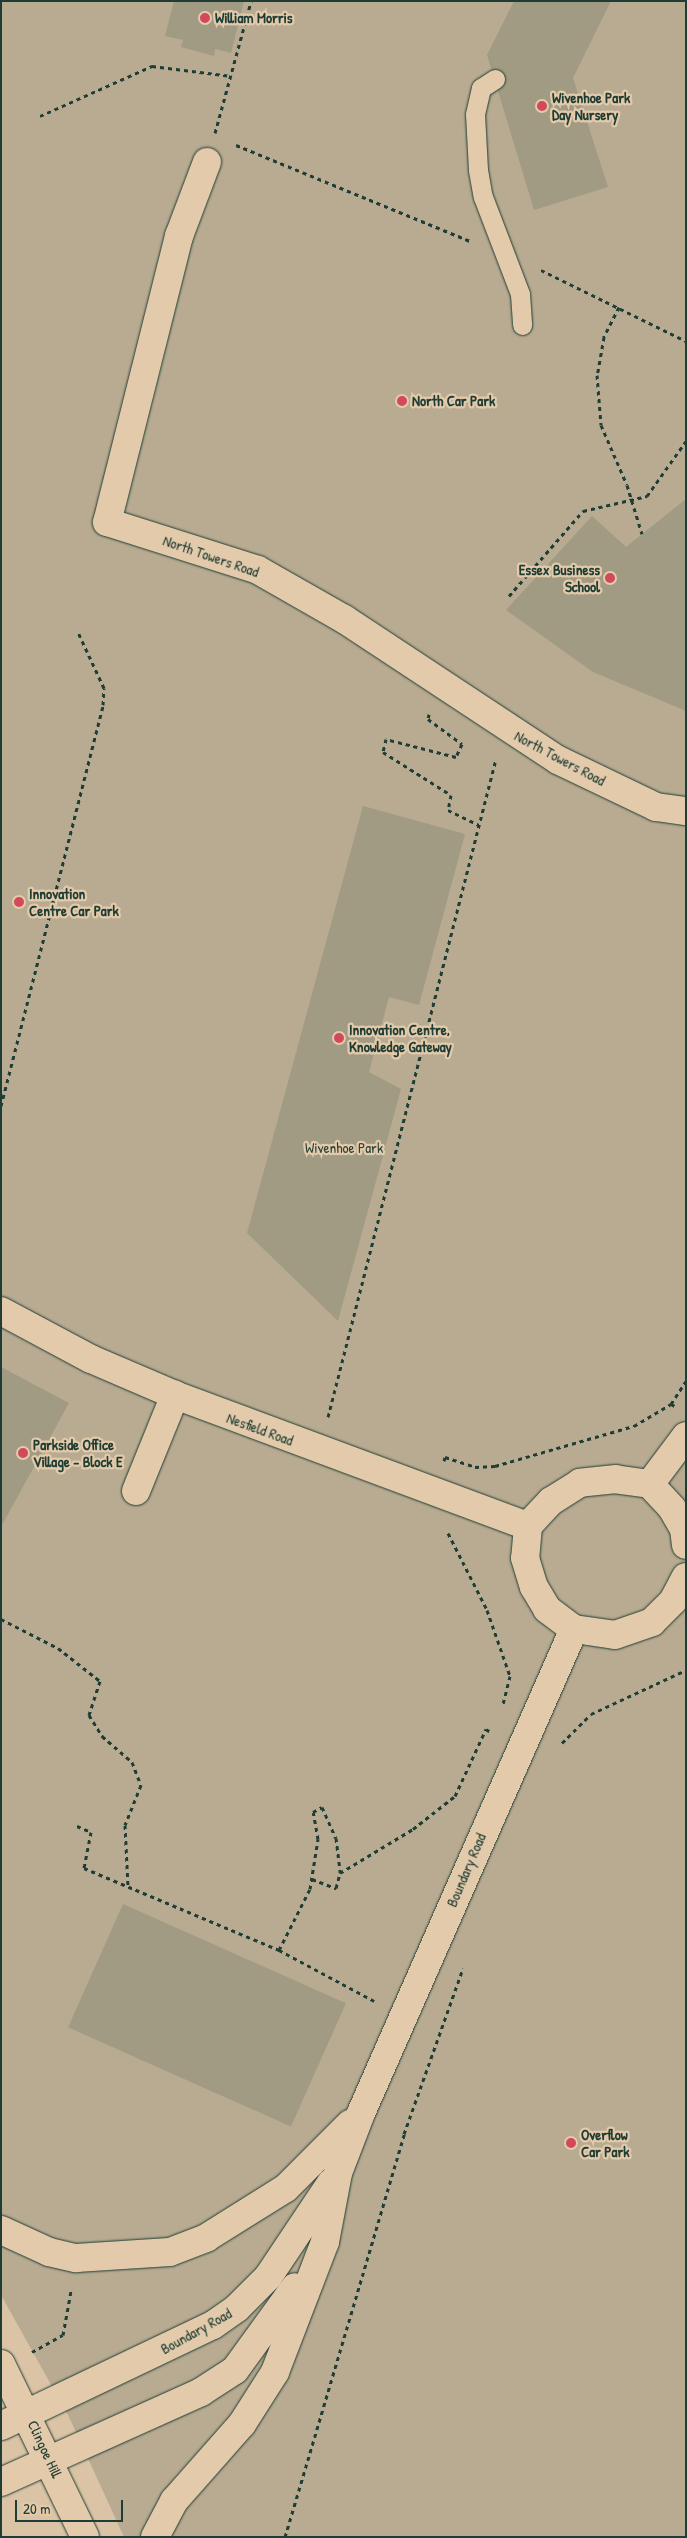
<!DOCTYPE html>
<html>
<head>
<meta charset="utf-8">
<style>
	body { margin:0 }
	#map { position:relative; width:687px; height:2538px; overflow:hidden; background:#dbc4a6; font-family:"Patrick Hand",sans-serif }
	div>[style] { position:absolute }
	.green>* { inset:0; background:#b8ab91 }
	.building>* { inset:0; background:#a19b83; transform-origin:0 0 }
	.path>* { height:3px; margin-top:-1.5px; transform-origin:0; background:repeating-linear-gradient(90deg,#1f3d34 0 4px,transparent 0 8px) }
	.roads { filter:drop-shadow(0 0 1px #1f3d34) drop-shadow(0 0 1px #1f3d34) }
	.service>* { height:19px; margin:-9.5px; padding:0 9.5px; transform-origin:9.5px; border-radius:9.5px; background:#e3caab }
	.minor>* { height:28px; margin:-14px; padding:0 14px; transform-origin:14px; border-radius:14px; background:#e3caab }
	.primary>* { height:28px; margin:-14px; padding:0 14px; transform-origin:14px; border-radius:14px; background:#e3caab }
	.dots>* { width:14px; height:14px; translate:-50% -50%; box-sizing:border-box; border:2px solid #e3caab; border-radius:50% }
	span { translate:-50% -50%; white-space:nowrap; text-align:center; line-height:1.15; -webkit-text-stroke:4.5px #e3caab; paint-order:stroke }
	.poi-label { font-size:15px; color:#1f3d34; font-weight:700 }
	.left { translate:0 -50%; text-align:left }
	.right { translate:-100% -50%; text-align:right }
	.street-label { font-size:15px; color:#1f3d34 }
	.park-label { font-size:15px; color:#274239 }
	.frame { position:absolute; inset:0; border:2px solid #1f3d34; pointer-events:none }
	.scale { position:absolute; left:15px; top:2500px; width:108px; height:22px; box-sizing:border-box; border:2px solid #1f3d34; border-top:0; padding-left:6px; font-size:15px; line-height:18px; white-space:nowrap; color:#1f3d34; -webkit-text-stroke:4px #e3caab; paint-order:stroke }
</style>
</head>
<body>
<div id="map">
	<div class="green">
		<div style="clip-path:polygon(1px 1px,686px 1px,686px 2537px,124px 2537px,69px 2417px,1px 2295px)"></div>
	</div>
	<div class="building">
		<div style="clip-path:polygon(174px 1px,244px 1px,231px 53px,215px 49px,214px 56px,181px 47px,183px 40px,165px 36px)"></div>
		<div style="clip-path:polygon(514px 1px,611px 1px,573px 78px,608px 187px,534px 210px,487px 55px)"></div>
		<div style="clip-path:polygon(686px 499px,686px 711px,593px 672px,506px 610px,592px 516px,626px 547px)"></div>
		<div style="clip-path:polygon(363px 806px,465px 834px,419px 1005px,389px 997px,369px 1072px,401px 1089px,338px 1321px,247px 1233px)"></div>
		<div style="clip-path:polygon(1px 1367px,69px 1403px,1px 1527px)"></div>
		<div style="left:123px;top:1904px;width:244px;height:135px;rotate:24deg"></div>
	</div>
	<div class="path">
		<div style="left:40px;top:116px;width:123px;rotate:-24.1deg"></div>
		<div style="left:152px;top:66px;width:80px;rotate:7.2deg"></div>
		<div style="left:215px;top:133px;width:137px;rotate:-74.7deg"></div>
		<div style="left:236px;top:145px;width:253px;rotate:22.3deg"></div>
		<div style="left:541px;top:270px;width:161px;rotate:26.1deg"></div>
		<div style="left:619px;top:307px;width:34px;rotate:117deg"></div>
		<div style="left:604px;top:337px;width:39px;rotate:100deg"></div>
		<div style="left:597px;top:375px;width:50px;rotate:85.4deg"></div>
		<div style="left:601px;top:425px;width:65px;rotate:66.6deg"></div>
		<div style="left:627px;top:485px;width:51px;rotate:73deg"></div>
		<div style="left:509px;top:596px;width:113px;rotate:-49deg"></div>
		<div style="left:583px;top:511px;width:66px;rotate:-13.2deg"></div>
		<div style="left:647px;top:496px;width:67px;rotate:-54.7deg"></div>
		<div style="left:429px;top:714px;width:5px;rotate:101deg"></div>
		<div style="left:428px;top:719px;width:42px;rotate:36.3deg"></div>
		<div style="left:462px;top:744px;width:14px;rotate:115deg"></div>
		<div style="left:456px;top:757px;width:72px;rotate:-165.6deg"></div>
		<div style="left:386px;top:739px;width:13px;rotate:103deg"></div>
		<div style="left:383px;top:752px;width:80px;rotate:32.3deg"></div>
		<div style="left:451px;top:795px;width:15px;rotate:101deg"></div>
		<div style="left:448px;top:810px;width:34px;rotate:26deg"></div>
		<div style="left:1px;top:1106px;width:414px;rotate:-75.7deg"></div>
		<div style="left:103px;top:705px;width:17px;rotate:-87deg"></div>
		<div style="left:104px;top:688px;width:62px;rotate:-114.9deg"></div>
		<div style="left:671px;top:1404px;width:27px;rotate:-57deg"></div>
		<div style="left:328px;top:1417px;width:679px;rotate:-75.68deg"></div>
		<div style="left:444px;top:1461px;width:4px;rotate:-76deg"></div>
		<div style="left:445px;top:1457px;width:32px;rotate:18deg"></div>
		<div style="left:475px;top:1467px;width:20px;rotate:-3deg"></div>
		<div style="left:495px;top:1466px;width:145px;rotate:-16.1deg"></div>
		<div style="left:634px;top:1426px;width:43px;rotate:-30.7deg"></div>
		<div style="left:671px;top:1404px;width:4px;rotate:27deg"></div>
		<div style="left:448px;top:1533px;width:86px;rotate:63.1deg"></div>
		<div style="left:487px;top:1610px;width:70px;rotate:70.8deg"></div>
		<div style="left:510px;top:1676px;width:29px;rotate:104deg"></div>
		<div style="left:1px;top:1619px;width:64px;rotate:27deg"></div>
		<div style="left:58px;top:1648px;width:53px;rotate:38.2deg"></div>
		<div style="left:100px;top:1681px;width:36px;rotate:108deg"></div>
		<div style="left:89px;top:1715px;width:25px;rotate:58deg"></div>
		<div style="left:102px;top:1736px;width:40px;rotate:41deg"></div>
		<div style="left:132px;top:1762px;width:25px;rotate:69deg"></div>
		<div style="left:141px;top:1785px;width:43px;rotate:111.8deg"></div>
		<div style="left:125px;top:1825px;width:62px;rotate:87.2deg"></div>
		<div style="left:562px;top:1743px;width:41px;rotate:-45deg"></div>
		<div style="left:591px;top:1714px;width:105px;rotate:-24.9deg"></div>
		<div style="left:77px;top:1826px;width:15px;rotate:23deg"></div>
		<div style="left:91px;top:1832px;width:37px;rotate:101deg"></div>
		<div style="left:84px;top:1868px;width:212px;rotate:22.8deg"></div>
		<div style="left:279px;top:1950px;width:108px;rotate:28.2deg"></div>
		<div style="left:312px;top:1879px;width:26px;rotate:21deg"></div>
		<div style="left:336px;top:1888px;width:16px;rotate:-75deg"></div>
		<div style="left:279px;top:1950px;width:68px;rotate:-63.1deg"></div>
		<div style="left:310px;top:1889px;width:51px;rotate:-80.9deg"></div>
		<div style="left:318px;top:1839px;width:27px;rotate:-100deg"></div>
		<div style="left:313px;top:1812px;width:10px;rotate:-29deg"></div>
		<div style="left:322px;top:1807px;width:34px;rotate:66deg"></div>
		<div style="left:336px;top:1838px;width:35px;rotate:83deg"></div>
		<div style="left:340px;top:1873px;width:85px;rotate:-31.1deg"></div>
		<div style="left:413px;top:1829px;width:53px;rotate:-38.2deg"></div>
		<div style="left:455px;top:1796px;width:74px;rotate:-65.2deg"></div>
		<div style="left:486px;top:1729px;width:7px;rotate:34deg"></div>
		<div style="left:32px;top:2352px;width:35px;rotate:-29deg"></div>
		<div style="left:63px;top:2335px;width:45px;rotate:-79.7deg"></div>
		<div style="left:285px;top:2537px;width:420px;rotate:-73.5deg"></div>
		<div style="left:404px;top:2134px;width:176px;rotate:-70.4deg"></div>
	</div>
	<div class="roads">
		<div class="service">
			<div style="left:495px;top:79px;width:17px;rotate:147deg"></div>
			<div style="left:481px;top:88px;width:27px;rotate:103deg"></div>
			<div style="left:475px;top:114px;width:56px;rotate:86.9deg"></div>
			<div style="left:478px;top:170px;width:27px;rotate:80deg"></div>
			<div style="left:483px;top:197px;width:104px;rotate:69.1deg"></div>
			<div style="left:520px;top:294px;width:31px;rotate:86deg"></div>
		</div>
		<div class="minor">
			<div style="left:207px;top:162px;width:79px;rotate:110.7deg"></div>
			<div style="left:179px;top:236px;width:295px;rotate:104.1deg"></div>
			<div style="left:107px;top:522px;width:158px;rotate:17.6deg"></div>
			<div style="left:258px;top:570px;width:99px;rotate:29.7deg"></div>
			<div style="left:344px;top:619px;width:256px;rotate:33.4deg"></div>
			<div style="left:558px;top:760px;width:109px;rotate:25.6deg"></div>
			<div style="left:656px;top:807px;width:30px;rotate:8deg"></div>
			<div style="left:1px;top:1311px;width:102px;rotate:28.1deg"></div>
			<div style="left:91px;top:1359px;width:91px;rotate:23.2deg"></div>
			<div style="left:175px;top:1395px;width:377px;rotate:20.4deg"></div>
			<div style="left:650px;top:1484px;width:60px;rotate:-53.1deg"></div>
			<div style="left:136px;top:1491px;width:104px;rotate:-67.9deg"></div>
			<div style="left:686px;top:1545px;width:16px;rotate:-97deg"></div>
			<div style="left:684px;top:1529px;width:24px;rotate:-120deg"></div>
			<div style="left:672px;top:1508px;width:33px;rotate:-133deg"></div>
			<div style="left:650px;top:1484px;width:34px;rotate:-172deg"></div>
			<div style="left:616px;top:1479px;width:36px;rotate:174deg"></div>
			<div style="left:580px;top:1483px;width:34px;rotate:148deg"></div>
			<div style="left:551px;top:1501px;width:34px;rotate:133deg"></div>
			<div style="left:528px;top:1526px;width:32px;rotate:95deg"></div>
			<div style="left:525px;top:1558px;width:30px;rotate:73deg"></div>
			<div style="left:534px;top:1587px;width:26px;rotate:59deg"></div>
			<div style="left:547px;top:1609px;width:34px;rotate:37deg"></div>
			<div style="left:574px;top:1629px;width:41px;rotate:8.3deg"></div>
			<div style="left:615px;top:1635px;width:39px;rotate:-19deg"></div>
			<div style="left:652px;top:1622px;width:30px;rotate:-45deg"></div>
			<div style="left:673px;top:1601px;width:27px;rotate:-62deg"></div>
			<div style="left:1px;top:2230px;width:53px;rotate:24.6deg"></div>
			<div style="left:49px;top:2252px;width:28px;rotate:13deg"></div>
			<div style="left:76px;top:2258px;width:94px;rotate:-3.7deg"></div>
			<div style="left:170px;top:2252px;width:39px;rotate:-21deg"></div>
			<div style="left:206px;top:2238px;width:94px;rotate:-32deg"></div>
			<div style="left:286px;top:2188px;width:91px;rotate:-45deg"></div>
			<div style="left:1px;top:2426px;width:235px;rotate:-25.5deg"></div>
			<div style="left:213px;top:2325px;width:29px;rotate:-35deg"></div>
			<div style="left:237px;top:2308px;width:44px;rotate:-45deg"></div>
			<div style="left:268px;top:2277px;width:113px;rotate:-56.2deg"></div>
			<div style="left:1px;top:2482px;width:219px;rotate:-24.2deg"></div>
			<div style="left:201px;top:2392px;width:40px;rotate:-32.9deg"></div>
			<div style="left:235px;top:2370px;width:102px;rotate:-54.1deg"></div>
			<div style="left:155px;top:2537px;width:41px;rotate:-62.2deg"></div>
			<div style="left:174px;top:2501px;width:103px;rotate:-48.6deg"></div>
			<div style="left:242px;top:2424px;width:62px;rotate:-57.6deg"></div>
			<div style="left:275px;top:2372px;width:139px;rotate:-69deg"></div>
			<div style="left:325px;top:2242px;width:70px;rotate:-79.3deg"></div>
			<div style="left:338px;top:2173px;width:64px;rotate:-69deg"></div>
			<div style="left:361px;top:2113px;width:529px;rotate:-66.25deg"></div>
		</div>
		<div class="primary">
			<div style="left:1px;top:2364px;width:192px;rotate:64.1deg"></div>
		</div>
	</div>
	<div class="dots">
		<div style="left:205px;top:18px;background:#d1495b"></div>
		<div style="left:542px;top:106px;background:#d1495b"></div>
		<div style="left:402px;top:401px;background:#d1495b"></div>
		<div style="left:610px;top:578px;background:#d1495b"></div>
		<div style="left:19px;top:902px;background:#d1495b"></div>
		<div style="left:339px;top:1038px;background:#d1495b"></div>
		<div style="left:23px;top:1453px;background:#d1495b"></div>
		<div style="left:571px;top:2143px;background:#d1495b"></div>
	</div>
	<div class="poi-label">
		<span class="left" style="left:215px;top:18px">William Morris</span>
		<span class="left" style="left:552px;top:106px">Wivenhoe Park<br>Day Nursery</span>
		<span class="left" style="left:412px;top:401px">North Car Park</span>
		<span class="right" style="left:600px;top:578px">Essex Business<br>School</span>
		<span class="left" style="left:29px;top:902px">Innovation<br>Centre Car Park</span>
		<span class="left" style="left:349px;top:1038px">Innovation Centre,<br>Knowledge Gateway</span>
		<span class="left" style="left:33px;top:1453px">Parkside Office<br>Village - Block E</span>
		<span class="left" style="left:581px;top:2143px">Overflow<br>Car Park</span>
	</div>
	<div class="street-label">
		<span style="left:211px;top:556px;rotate:19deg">North Towers Road</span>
		<span style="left:560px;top:758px;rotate:28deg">North Towers Road</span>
		<span style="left:260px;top:1429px;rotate:20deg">Nesfield Road</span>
		<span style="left:466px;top:1870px;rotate:-67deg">Boundary Road</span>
		<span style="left:196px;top:2331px;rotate:-29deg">Boundary Road</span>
		<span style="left:45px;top:2449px;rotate:65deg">Clingoe Hill</span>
	</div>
	<div class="park-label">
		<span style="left:344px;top:1148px">Wivenhoe Park</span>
	</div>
	<div class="frame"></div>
	<div class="scale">20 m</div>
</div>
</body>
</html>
